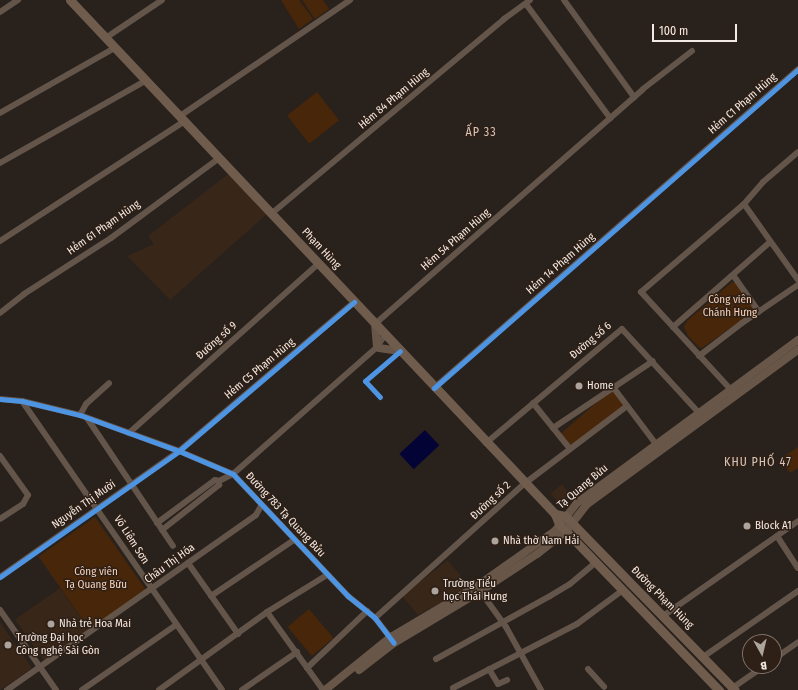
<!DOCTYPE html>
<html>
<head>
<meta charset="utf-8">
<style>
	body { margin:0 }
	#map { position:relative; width:798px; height:690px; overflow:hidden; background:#28211c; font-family:"Fira Sans Condensed",sans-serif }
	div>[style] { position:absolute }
	.built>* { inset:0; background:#382619; transform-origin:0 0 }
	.green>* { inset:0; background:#482609; transform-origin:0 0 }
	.water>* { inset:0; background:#040335; transform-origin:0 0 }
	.minor>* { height:6px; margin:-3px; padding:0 3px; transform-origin:3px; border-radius:3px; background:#64554b }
	.secondary>* { height:8px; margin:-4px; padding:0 4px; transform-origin:4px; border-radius:4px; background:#685749 }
	.primary>* { height:9px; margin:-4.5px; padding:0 4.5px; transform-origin:4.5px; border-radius:4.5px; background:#705c4d }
	.cycleway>* { height:5px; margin:-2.5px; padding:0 2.5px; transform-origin:2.5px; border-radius:2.5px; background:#4d94e3 }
	.dots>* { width:11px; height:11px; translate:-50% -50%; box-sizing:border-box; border:2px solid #2e2016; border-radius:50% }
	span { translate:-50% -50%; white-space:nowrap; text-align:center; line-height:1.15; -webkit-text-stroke:3px #2e2016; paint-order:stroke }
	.street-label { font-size:11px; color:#f4eae4 }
	.park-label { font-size:11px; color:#f8d2b8 }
	.poi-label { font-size:11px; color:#f4eae4 }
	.left { translate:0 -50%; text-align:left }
	.neighbourhood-label { font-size:12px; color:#d9c6b9; letter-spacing:1px }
	.north { position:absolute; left:742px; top:634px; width:40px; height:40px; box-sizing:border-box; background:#2e2016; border:1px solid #7d7168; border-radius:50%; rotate:172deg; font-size:11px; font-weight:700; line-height:16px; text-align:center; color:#f4eae4 }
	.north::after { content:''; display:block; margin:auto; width:14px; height:18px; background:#ada49e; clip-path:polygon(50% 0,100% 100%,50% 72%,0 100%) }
	.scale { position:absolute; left:652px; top:24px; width:85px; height:18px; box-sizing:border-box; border:2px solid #f4eae4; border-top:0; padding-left:5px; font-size:12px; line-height:14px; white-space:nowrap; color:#f4eae4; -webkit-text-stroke:3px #2e2016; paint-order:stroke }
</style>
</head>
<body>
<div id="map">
	<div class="built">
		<div style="clip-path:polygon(228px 174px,267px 214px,170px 300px,127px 256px,154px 244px,148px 236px)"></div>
		<div style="left:562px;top:484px;width:14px;height:15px;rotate:51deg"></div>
		<div style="clip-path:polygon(448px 560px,470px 587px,418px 615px,402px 596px)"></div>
		<div style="left:60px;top:588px;width:51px;height:55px;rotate:55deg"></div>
		<div style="clip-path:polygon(0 622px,32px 668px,0 690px)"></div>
	</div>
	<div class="green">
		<div style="clip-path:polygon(281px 0,299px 0,313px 19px,299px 29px)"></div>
		<div style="clip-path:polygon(302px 0,323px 0,329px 9px,315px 19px)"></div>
		<div style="left:317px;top:92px;width:36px;height:38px;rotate:52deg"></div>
		<div style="clip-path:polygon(732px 282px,736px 283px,754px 308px,753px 312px,702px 348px,699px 347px,688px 336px,684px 327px,687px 321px)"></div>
		<div style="left:612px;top:389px;width:21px;height:70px;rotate:49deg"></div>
		<div style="clip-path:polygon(798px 447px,798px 468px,790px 473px,780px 459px)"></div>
		<div style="left:95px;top:517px;width:90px;height:69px;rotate:55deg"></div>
		<div style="left:309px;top:609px;width:38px;height:28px;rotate:50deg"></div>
	</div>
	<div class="water">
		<div style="left:425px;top:430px;width:21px;height:35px;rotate:47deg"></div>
	</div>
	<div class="minor">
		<div style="left:564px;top:0;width:120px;rotate:54.2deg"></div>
		<div style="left:526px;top:4px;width:142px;rotate:53.6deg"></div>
		<div style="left:0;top:12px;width:22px;rotate:-34deg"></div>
		<div style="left:107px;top:37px;width:66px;rotate:-33.9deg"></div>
		<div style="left:0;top:113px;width:133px;rotate:-29.6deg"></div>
		<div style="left:180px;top:116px;width:206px;rotate:-34.3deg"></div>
		<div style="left:0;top:163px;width:169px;rotate:-29.5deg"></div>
		<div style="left:744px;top:204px;width:93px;rotate:54.6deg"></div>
		<div style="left:271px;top:214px;width:304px;rotate:-39.9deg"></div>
		<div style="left:504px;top:19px;width:32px;rotate:-36deg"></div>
		<div style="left:0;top:241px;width:221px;rotate:-33deg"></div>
		<div style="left:733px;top:275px;width:45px;rotate:54.9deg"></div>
		<div style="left:0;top:313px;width:31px;rotate:-38deg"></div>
		<div style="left:24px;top:294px;width:103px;rotate:-32.8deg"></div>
		<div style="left:111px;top:238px;width:134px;rotate:-36.5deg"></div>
		<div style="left:375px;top:324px;width:356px;rotate:-41.2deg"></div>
		<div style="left:643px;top:89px;width:62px;rotate:-37.8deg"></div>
		<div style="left:673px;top:327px;width:129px;rotate:-41.2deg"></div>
		<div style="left:699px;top:356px;width:54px;rotate:-37.5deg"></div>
		<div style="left:742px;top:323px;width:68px;rotate:-34.2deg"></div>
		<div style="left:613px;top:387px;width:71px;rotate:53deg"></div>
		<div style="left:434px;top:388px;width:484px;rotate:-41.2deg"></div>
		<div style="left:733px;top:392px;width:136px;rotate:-132.6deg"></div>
		<div style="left:641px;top:292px;width:135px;rotate:-40.5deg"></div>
		<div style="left:744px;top:204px;width:29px;rotate:-49deg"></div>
		<div style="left:763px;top:182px;width:46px;rotate:-40.6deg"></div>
		<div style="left:0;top:399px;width:22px;rotate:5deg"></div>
		<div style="left:22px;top:401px;width:60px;rotate:13.6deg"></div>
		<div style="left:80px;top:415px;width:105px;rotate:20deg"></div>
		<div style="left:179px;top:451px;width:59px;rotate:23.1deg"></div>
		<div style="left:233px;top:474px;width:168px;rotate:46.7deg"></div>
		<div style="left:348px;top:596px;width:35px;rotate:39deg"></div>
		<div style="left:375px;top:618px;width:28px;rotate:52deg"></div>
		<div style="left:22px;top:401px;width:351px;rotate:55.3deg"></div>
		<div style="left:533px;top:403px;width:59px;rotate:51.2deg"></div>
		<div style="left:80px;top:415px;width:13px;rotate:-61deg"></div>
		<div style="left:86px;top:404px;width:31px;rotate:-42deg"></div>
		<div style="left:87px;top:418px;width:154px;rotate:56.1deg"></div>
		<div style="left:553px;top:428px;width:120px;rotate:-33.8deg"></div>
		<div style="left:129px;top:433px;width:254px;rotate:-41.8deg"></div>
		<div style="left:486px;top:443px;width:177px;rotate:-40deg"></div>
		<div style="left:622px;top:329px;width:114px;rotate:47.5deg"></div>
		<div style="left:0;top:456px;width:48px;rotate:54.3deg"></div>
		<div style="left:28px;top:495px;width:10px;rotate:119deg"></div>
		<div style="left:23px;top:504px;width:27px;rotate:147deg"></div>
		<div style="left:219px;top:481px;width:16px;rotate:-27deg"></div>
		<div style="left:233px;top:474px;width:191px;rotate:-41.4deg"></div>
		<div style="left:376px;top:348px;width:16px;rotate:-55deg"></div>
		<div style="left:157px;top:523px;width:72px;rotate:-36.6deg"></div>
		<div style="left:215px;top:480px;width:4px;rotate:14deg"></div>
		<div style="left:162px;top:530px;width:73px;rotate:-38.3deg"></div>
		<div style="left:219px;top:485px;width:4px;rotate:-90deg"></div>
		<div style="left:777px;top:536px;width:38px;rotate:57deg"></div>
		<div style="left:188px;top:563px;width:87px;rotate:54.8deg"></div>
		<div style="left:0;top:577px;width:219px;rotate:-35.1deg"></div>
		<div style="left:179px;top:451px;width:230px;rotate:-40.4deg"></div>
		<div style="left:478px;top:588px;width:48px;rotate:54.3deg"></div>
		<div style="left:506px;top:627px;width:72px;rotate:60.9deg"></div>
		<div style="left:211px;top:596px;width:100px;rotate:-34deg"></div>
		<div style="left:0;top:610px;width:98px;rotate:55deg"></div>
		<div style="left:267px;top:612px;width:96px;rotate:54.3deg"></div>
		<div style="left:663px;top:616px;width:165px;rotate:-35.1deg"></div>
		<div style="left:375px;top:618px;width:200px;rotate:-42deg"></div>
		<div style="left:524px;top:484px;width:129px;rotate:-37.1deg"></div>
		<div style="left:703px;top:657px;width:116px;rotate:-34.8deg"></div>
		<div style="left:436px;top:659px;width:130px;rotate:-28.9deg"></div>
		<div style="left:550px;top:596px;width:23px;rotate:-31deg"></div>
		<div style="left:570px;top:584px;width:34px;rotate:-40deg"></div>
		<div style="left:774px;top:659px;width:29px;rotate:-35deg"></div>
		<div style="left:307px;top:668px;width:83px;rotate:-43.5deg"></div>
		<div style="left:489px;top:669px;width:17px;rotate:59deg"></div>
		<div style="left:498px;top:684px;width:10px;rotate:-24deg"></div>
		<div style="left:588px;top:669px;width:24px;rotate:48deg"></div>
		<div style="left:453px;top:688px;width:140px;rotate:-27.3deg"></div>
		<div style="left:577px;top:624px;width:57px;rotate:-36.5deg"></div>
		<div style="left:731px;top:689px;width:40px;rotate:-34.9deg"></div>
		<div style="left:7px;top:690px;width:304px;rotate:-35.1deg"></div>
		<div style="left:256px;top:515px;width:10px;rotate:-61deg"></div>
		<div style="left:82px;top:690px;width:114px;rotate:-34.7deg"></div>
		<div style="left:159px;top:690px;width:133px;rotate:-35.8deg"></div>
		<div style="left:267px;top:612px;width:70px;rotate:-31.7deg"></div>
		<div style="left:242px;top:690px;width:67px;rotate:-34.6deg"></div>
	</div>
	<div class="secondary">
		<div style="left:375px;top:324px;width:21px;rotate:85deg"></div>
		<div style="left:379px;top:348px;width:21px;rotate:8deg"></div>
		<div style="left:359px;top:670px;width:44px;rotate:-37.6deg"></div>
		<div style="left:394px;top:643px;width:101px;rotate:-30.9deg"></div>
		<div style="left:481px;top:591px;width:67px;rotate:-33.5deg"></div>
		<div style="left:537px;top:554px;width:37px;rotate:-38deg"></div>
		<div style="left:566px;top:531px;width:33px;rotate:-52deg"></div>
		<div style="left:586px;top:505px;width:263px;rotate:-36.2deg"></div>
		<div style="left:325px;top:690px;width:85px;rotate:-38.8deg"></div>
		<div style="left:391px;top:637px;width:100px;rotate:-30.7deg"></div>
		<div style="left:477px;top:586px;width:95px;rotate:-35.2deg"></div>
		<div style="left:555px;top:531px;width:36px;rotate:-52deg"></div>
		<div style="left:577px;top:503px;width:275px;rotate:-36.4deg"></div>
	</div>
	<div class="primary">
		<div style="left:70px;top:0;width:707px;rotate:46.66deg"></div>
		<div style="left:555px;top:514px;width:11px;rotate:68deg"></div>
		<div style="left:559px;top:524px;width:231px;rotate:46.1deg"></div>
		<div style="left:555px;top:514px;width:10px;rotate:11deg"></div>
		<div style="left:565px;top:516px;width:243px;rotate:45.7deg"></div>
	</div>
	<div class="cycleway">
		<div style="left:434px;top:388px;width:484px;rotate:-41.2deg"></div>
		<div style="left:380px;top:397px;width:22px;rotate:-133deg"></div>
		<div style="left:365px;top:381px;width:46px;rotate:-40.6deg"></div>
		<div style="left:0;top:399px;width:22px;rotate:5deg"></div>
		<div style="left:22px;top:401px;width:60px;rotate:13.6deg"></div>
		<div style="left:80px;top:415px;width:105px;rotate:20deg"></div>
		<div style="left:179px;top:451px;width:59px;rotate:23.1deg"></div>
		<div style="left:233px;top:474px;width:168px;rotate:46.7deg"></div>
		<div style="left:348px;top:596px;width:35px;rotate:39deg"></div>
		<div style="left:375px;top:618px;width:31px;rotate:53deg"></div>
		<div style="left:0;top:577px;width:219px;rotate:-35.1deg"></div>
		<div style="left:179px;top:451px;width:230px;rotate:-40.4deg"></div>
	</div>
	<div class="dots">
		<div style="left:579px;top:386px;background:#ada49e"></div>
		<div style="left:747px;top:526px;background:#ada49e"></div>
		<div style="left:495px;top:541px;background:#ada49e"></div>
		<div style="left:435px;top:591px;background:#ada49e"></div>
		<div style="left:51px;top:624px;background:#ada49e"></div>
		<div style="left:8px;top:645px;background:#ada49e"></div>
	</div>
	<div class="street-label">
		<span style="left:394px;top:99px;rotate:-40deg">Hẻm 84 Phạm Hùng</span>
		<span style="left:743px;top:104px;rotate:-41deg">Hẻm C1 Phạm Hùng</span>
		<span style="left:104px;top:228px;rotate:-35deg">Hẻm 61 Phạm Hùng</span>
		<span style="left:456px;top:240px;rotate:-41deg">Hẻm 54 Phạm Hùng</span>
		<span style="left:321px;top:249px;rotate:47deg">Phạm Hùng</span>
		<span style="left:561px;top:264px;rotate:-41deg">Hẻm 14 Phạm Hùng</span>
		<span style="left:217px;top:341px;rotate:-42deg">Đường số 9</span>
		<span style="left:591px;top:341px;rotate:-40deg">Đường số 6</span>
		<span style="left:260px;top:369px;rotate:-40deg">Hẻm C5 Phạm Hùng</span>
		<span style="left:583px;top:487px;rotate:-40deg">Tạ Quang Bửu</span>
		<span style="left:491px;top:501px;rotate:-43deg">Đường số 2</span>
		<span style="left:84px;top:505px;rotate:-35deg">Nguyễn Thị Mười</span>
		<span style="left:285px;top:515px;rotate:47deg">Đường 783 Tạ Quang Bửu</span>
		<span style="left:131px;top:540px;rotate:57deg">Võ Liêm Sơn</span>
		<span style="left:170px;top:564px;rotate:-36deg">Châu Thị Hóa</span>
		<span style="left:662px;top:598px;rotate:45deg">Đường Phạm Hùng</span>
	</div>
	<div class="park-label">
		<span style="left:730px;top:307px">Công viên<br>Chánh Hưng</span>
		<span style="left:96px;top:579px">Công viên<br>Tạ Quang Bữu</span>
	</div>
	<div class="poi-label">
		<span class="left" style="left:587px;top:386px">Home</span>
		<span class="left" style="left:755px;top:526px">Block A1</span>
		<span class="left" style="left:503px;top:541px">Nhà thờ Nam Hải</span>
		<span class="left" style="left:443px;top:591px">Trường Tiểu<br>học Thái Hưng</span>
		<span class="left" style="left:59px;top:624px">Nhà trẻ Hoa Mai</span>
		<span class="left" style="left:16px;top:645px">Trường Đại học<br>Công nghệ Sài Gòn</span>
	</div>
	<div class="neighbourhood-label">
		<span style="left:481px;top:133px">ẤP 33</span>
		<span style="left:758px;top:463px">KHU PHỐ 47</span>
	</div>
	<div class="north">B</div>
	<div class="scale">100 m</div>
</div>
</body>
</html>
